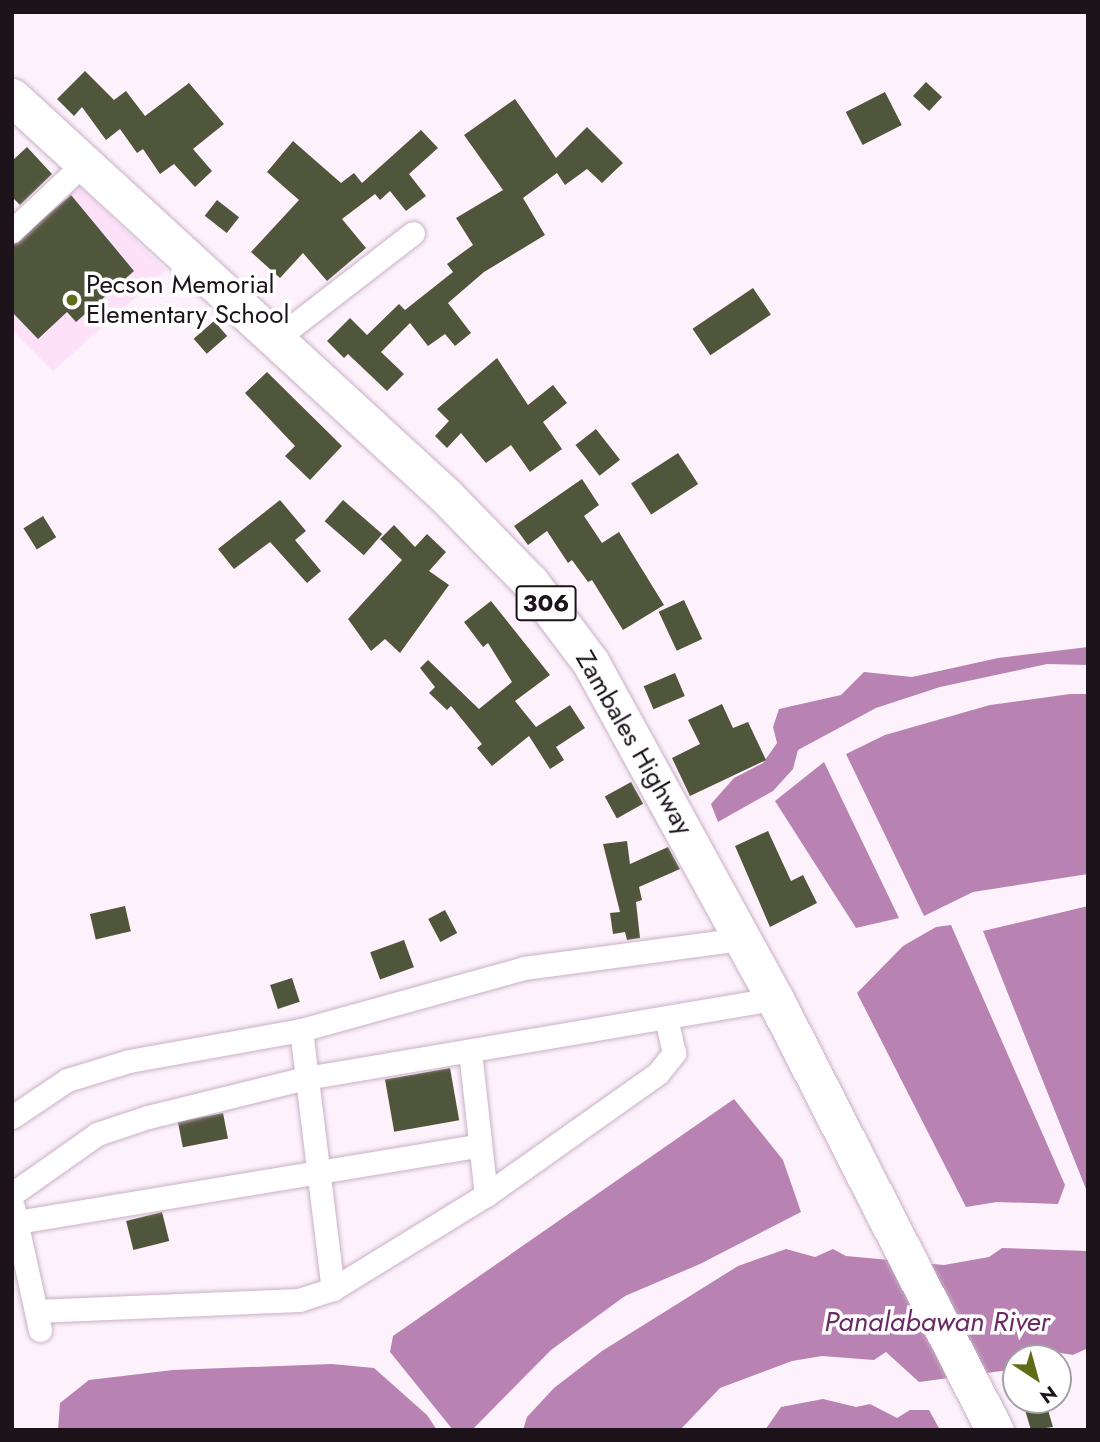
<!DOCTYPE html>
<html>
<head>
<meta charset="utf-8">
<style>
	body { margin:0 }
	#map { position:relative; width:1100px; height:1442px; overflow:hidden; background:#fdf2fb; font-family:Jost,sans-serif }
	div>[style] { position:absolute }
	.built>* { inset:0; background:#fce1f9 }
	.water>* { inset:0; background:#b883b2 }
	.building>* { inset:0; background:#50563b; transform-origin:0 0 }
	.roads { filter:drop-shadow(0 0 2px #cab0c7) drop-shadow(0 0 2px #cab0c7) }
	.minor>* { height:23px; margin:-11.5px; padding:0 11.5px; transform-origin:11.5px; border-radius:11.5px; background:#fff }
	.primary>* { height:37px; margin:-18.5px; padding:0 18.5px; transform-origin:18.5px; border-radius:18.5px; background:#fff }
	.dots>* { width:19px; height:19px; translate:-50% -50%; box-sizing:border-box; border:4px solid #fff; border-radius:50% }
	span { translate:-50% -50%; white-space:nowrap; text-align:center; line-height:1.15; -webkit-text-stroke:7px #fff; paint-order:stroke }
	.shield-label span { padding:2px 5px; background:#fff; border:2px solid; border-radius:5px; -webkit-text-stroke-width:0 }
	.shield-label { font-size:24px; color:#1c131b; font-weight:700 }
	.poi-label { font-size:26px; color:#1c131b }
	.left { translate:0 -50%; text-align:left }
	.street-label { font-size:26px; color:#1c131b }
	.water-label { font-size:28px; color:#6a2a66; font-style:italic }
	.frame { position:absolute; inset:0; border:14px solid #1c131b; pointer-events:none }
	.north { position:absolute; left:1002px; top:1344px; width:70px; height:70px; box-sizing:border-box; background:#fff; border:2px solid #a4a1a4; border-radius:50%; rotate:144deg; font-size:19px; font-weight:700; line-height:28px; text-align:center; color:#1c131b }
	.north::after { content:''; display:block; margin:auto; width:24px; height:32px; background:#5f6d17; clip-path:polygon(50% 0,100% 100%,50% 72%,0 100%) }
</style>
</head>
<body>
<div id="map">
	<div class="built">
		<div style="clip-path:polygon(72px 179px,166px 270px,53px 371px,12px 330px,12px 233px)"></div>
	</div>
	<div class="water">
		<div style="clip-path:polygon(1088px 647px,1088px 665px,1047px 664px,940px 687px,876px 708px,798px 750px,793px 769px,773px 791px,718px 822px,711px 804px,734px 778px,763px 763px,777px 743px,773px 727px,779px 709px,841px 695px,864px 672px,912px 677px,998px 658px)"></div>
		<div style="clip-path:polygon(1070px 694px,1088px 694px,1088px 874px,973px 892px,924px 916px,846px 754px,885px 735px,990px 705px)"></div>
		<div style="clip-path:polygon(824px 762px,899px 918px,856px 928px,775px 801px)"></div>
		<div style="clip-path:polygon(1088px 906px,1088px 1194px,983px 931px)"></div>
		<div style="clip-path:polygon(951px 925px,1065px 1185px,1058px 1204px,997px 1202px,966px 1207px,857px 993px,903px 946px,936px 927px)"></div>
		<div style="clip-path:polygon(734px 1099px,783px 1160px,801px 1212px,700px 1264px,625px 1296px,551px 1350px,472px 1430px,453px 1430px,390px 1352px,393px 1336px)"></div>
		<div style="clip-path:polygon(1002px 1248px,1088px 1251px,1088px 1348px,1073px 1355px,1026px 1347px,1013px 1356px,1009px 1370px,919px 1382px,886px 1352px,874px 1360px,822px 1356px,792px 1361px,720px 1388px,680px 1430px,523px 1430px,527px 1417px,554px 1388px,602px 1351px,738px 1266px,786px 1249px,815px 1257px,833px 1249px,846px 1256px,944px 1265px,989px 1257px)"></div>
		<div style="clip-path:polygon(332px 1364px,374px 1368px,427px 1415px,437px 1430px,58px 1430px,60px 1403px,89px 1380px,173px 1370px)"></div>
		<div style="clip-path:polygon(823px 1399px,856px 1407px,870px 1404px,897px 1418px,910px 1410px,929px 1410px,940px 1430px,765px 1430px,781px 1407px)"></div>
	</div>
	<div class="building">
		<div style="clip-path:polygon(85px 71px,114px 100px,126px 91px,145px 116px,189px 83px,224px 124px,193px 149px,212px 171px,195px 187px,174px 164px,160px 174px,143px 149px,137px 153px,120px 129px,106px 140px,82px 107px,74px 116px,57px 99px)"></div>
		<div style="left:926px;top:82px;width:22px;height:19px;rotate:43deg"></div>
		<div style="left:885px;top:92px;width:37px;height:44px;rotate:63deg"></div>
		<div style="clip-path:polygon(515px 99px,556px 158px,587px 127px,623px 163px,602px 183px,587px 169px,565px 185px,557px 173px,523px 198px,545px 235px,484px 272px,448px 303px,471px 333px,455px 346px,445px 334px,428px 346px,410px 323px,381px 352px,404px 374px,387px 391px,348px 354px,344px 358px,327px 341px,350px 318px,367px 335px,399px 304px,405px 310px,453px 272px,447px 264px,473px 245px,456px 218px,503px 190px,464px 135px)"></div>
		<div style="clip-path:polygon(421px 130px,438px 148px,409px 174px,426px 196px,406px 211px,390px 191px,380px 200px,375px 194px,342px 219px,366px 248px,327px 281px,303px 253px,280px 278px,251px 252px,299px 200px,267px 172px,293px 141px,341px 183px,354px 173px,362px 183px)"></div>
		<div style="clip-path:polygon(27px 147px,52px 174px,20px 205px,12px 197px,12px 161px)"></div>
		<div style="clip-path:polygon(71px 195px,134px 271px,76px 322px,67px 312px,38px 339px,12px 312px,12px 245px)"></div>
		<div style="left:217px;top:200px;width:28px;height:20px;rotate:38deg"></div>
		<div style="left:753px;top:288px;width:32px;height:73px;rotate:56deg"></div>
		<div style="left:214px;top:321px;width:20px;height:27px;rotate:49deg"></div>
		<div style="clip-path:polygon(497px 358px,528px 405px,553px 385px,567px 403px,543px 422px,562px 449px,530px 472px,511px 445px,486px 463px,461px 433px,447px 448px,435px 436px,449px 421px,437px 409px)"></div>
		<div style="clip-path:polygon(267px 372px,342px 446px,310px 480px,285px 456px,295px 446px,245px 393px)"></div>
		<div style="left:596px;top:429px;width:39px;height:26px;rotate:52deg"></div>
		<div style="left:678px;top:453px;width:37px;height:56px;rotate:57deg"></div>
		<div style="clip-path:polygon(582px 479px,599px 505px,584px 516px,602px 543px,619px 532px,664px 605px,623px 630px,592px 580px,588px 582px,572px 560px,568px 563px,547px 531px,528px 545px,514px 526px)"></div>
		<div style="clip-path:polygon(280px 500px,306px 531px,295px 540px,321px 571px,307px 583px,270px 542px,234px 569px,218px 549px)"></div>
		<div style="left:343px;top:500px;width:52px;height:28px;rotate:41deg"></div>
		<div style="left:43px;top:516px;width:25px;height:23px;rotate:58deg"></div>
		<div style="clip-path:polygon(394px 525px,415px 547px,427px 534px,446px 552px,429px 571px,449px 585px,400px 653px,385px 639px,371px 651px,348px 619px,402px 560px,380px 539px)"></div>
		<div style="left:684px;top:600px;width:43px;height:28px;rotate:65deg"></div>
		<div style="clip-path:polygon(491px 601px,550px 675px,515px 701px,536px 727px,570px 705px,585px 728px,556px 747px,564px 760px,550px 769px,529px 736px,492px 766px,477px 748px,482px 744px,451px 706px,447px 710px,429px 693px,435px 687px,420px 668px,428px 660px,479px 709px,512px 682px,488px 643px,483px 647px,464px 622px)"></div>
		<div style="left:675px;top:673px;width:25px;height:34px;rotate:67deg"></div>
		<div style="clip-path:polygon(722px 704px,733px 728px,748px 722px,766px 760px,690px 796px,672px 758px,700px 744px,688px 720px)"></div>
		<div style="left:631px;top:782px;width:25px;height:30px;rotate:61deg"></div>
		<div style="clip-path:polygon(768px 831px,791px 881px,803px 875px,817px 903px,770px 927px,735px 846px)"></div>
		<div style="clip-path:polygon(627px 841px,630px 864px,668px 847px,680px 869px,639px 887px,642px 900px,636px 902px,640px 938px,627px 940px,625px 932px,613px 934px,610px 913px,620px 912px,603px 844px)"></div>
		<div style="left:125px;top:906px;width:26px;height:36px;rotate:77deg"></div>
		<div style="left:445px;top:910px;width:26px;height:19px;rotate:62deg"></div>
		<div style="left:404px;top:940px;width:29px;height:36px;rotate:70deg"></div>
		<div style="left:292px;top:978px;width:25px;height:23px;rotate:72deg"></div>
		<div style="left:450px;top:1068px;width:53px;height:66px;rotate:80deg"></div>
		<div style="left:223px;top:1113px;width:26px;height:46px;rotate:79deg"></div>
		<div style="left:162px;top:1212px;width:30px;height:37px;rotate:76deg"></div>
		<div style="clip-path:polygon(1022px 1400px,1045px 1400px,1053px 1427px,1031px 1430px)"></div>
	</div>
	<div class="roads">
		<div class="minor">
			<div style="left:12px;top:231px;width:98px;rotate:-43.3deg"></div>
			<div style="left:276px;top:339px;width:173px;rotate:-37.7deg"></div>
			<div style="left:301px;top:1030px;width:261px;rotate:83deg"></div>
			<div style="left:470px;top:1051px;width:145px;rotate:83.7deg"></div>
			<div style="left:12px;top:1117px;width:66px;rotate:-33.9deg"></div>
			<div style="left:67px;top:1080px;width:65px;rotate:-17deg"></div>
			<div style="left:129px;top:1061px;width:175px;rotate:-10.2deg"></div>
			<div style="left:301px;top:1030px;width:231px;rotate:-15.5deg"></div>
			<div style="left:524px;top:968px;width:220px;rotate:-7.6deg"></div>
			<div style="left:12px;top:1194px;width:104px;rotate:-35.2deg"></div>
			<div style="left:97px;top:1134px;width:54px;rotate:-18.4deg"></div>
			<div style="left:148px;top:1117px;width:163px;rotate:-13.9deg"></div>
			<div style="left:306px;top:1078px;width:476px;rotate:-9.6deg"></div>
			<div style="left:13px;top:1207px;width:126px;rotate:77.6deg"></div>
			<div style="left:17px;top:1222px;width:467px;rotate:-9.4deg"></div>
			<div style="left:36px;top:1311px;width:263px;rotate:-2.4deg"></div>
			<div style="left:299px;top:1300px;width:36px;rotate:-18deg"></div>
			<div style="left:333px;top:1289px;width:180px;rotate:-31.6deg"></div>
			<div style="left:486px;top:1195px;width:211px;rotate:-35.3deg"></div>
			<div style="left:658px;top:1073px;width:26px;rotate:-51deg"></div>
			<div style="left:674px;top:1053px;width:35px;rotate:-103deg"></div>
		</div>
		<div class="primary">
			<div style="left:12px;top:97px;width:588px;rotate:42.59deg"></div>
			<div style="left:445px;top:495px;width:122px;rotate:45.7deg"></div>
			<div style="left:530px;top:582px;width:101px;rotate:53deg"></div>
			<div style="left:591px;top:663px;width:383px;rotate:61.3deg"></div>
			<div style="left:775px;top:999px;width:484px;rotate:63deg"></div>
		</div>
	</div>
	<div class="dots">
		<div style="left:72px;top:300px;background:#5f6d17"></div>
	</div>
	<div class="shield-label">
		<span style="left:546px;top:603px">306</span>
	</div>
	<div class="poi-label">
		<span class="left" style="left:86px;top:300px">Pecson Memorial<br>Elementary School</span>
	</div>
	<div class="street-label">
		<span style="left:634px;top:743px;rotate:60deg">Zambales Highway</span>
	</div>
	<div class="water-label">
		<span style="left:937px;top:1322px">Panalabawan River</span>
	</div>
	<div class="frame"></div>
	<div class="north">N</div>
</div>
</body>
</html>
